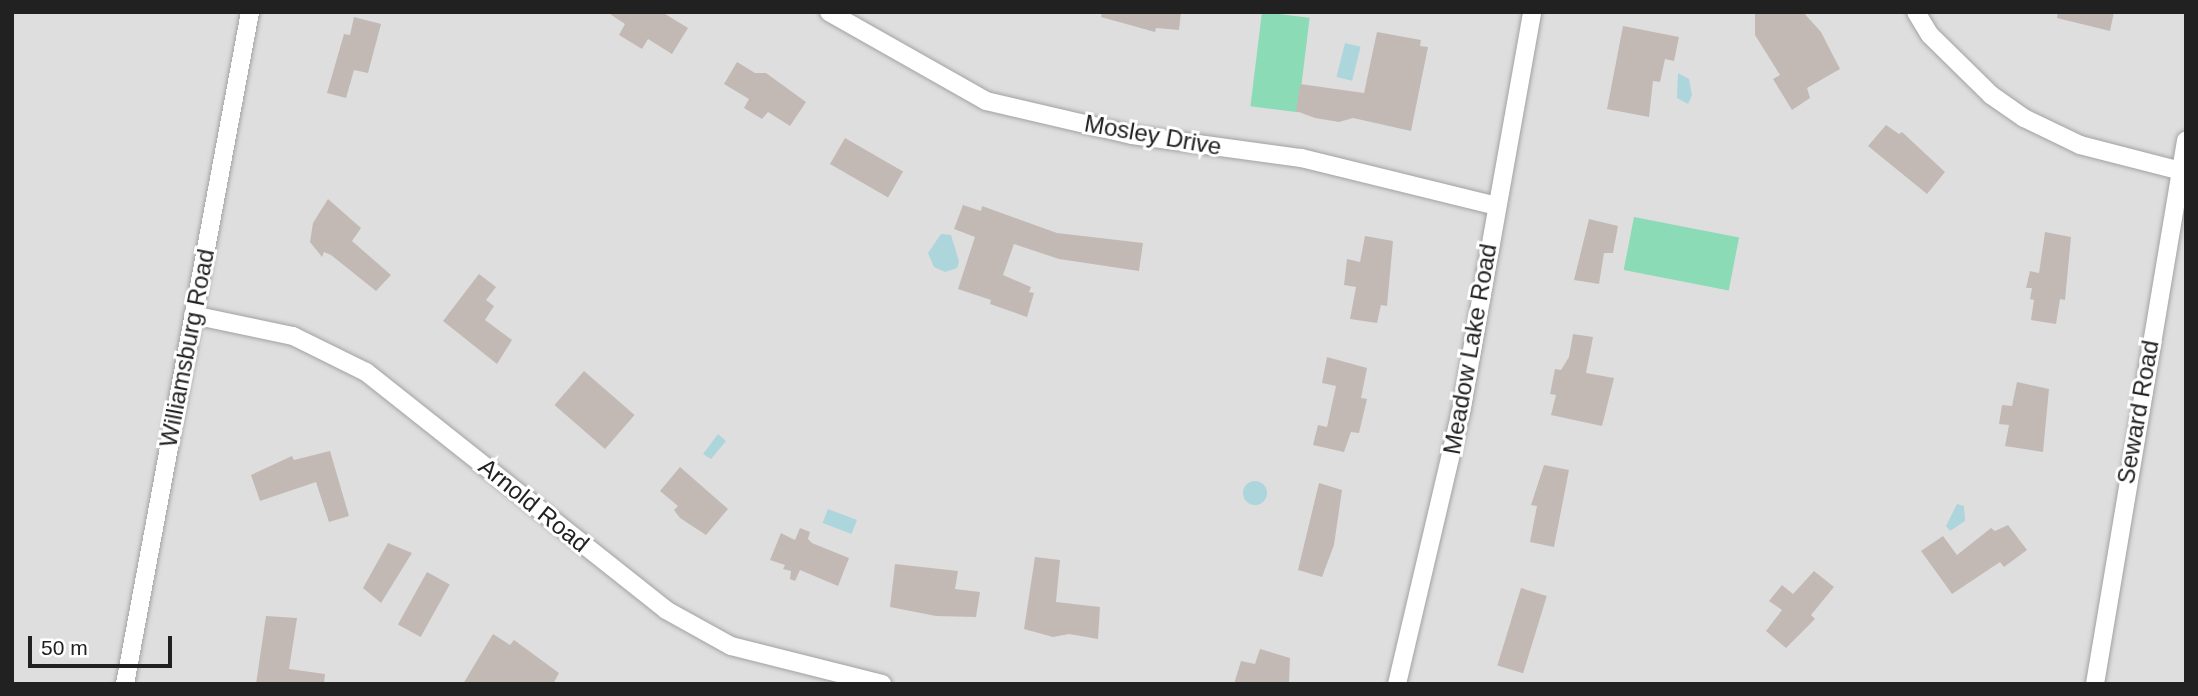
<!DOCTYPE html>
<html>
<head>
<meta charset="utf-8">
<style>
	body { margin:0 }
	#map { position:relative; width:2198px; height:696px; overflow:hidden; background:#f1ede8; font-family:Arial,sans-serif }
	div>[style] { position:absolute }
	.residential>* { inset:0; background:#dfdede; transform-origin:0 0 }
	.pitch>* { inset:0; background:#8bdbb6; transform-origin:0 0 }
	.water>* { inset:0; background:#acd5dc; transform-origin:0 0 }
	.round { border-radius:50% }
	.building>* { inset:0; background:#c2b9b5; transform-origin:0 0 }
	.roads { filter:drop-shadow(0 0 2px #a2a2a2) drop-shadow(0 0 2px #a2a2a2) }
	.minor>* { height:18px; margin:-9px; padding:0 9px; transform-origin:9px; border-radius:9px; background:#fff }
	span { translate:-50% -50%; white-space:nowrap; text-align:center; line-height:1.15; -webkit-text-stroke:6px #fff; paint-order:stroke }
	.street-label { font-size:24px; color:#212121 }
	.frame { position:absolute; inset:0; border:14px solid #212121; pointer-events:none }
	.scale { position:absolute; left:28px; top:636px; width:144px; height:32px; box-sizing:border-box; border:4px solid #212121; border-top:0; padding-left:9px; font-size:21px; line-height:24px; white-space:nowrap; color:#212121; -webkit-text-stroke:5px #fff; paint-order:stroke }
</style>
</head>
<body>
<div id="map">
	<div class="residential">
		<div style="left:12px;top:12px;width:2174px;height:672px"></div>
	</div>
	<div class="pitch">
		<div style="left:1262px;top:12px;width:48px;height:95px;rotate:7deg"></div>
		<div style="left:1634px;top:217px;width:107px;height:54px;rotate:11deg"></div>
	</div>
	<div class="water">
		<div style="left:1345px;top:43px;width:16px;height:35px;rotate:14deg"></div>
		<div style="clip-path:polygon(1678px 73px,1689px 79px,1692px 95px,1688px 104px,1677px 98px)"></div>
		<div style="clip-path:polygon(941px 234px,951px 235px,959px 261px,957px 268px,945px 272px,934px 267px,928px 253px)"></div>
		<div style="clip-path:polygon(718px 434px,726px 441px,711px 459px,703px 454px)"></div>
		<div class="round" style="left:1243px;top:481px;width:24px;height:24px"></div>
		<div style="clip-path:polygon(1957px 504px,1964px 506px,1965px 521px,1950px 531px,1946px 526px)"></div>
		<div style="left:828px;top:509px;width:31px;height:15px;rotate:21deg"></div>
	</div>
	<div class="building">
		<div style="clip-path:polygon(607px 12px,662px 12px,688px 28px,672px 54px,648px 39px,642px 49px,619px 35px,625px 24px)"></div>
		<div style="clip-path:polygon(1102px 12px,1181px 12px,1179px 30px,1156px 28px,1155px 32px,1101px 17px)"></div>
		<div style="clip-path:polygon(1755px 12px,1803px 12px,1821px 32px,1840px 69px,1807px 88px,1810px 98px,1792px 110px,1773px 79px,1780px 75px,1755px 35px)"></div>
		<div style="clip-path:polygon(2058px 12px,2114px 12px,2110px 31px,2057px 18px)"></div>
		<div style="clip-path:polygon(354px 17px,381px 24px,368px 73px,354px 70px,346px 98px,327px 93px,344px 34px,350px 35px)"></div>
		<div style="clip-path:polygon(1623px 26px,1679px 37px,1674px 61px,1665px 59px,1660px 82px,1653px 81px,1649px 117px,1607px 109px)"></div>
		<div style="clip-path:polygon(1377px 32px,1421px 40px,1420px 46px,1428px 47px,1411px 131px,1353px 118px,1339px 122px,1315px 118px,1296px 111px,1300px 84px,1364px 93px)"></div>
		<div style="clip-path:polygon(737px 62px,755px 73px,766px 73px,806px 102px,790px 126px,768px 112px,762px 119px,744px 108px,749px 99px,724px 84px)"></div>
		<div style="clip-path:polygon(1886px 125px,1899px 134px,1902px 132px,1945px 172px,1927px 194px,1868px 146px)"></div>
		<div style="left:845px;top:138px;width:67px;height:30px;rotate:30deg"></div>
		<div style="clip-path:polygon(328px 199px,361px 228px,352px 241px,391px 275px,376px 291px,331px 255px,324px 252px,322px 257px,310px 242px,313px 223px)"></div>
		<div style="clip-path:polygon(963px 205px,981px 211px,982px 206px,1057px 233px,1143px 243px,1139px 271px,1059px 259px,1014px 244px,1003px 275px,1031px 287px,1029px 292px,1034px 293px,1027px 317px,990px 304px,991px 300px,958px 289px,975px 237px,954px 229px)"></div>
		<div style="clip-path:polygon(1589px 219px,1618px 226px,1613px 253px,1604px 253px,1599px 284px,1574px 280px)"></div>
		<div style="clip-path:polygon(2045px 232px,2071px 237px,2065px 300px,2060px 299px,2056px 324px,2031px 320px,2034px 300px,2030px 299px,2032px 288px,2026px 288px,2030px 271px,2039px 273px)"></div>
		<div style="clip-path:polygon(1365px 236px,1393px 241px,1387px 306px,1381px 305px,1377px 323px,1350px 319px,1356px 287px,1344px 285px,1347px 259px,1360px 262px)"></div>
		<div style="clip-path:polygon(479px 274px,496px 287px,486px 300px,494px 306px,485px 320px,512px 340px,497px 364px,443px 321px)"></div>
		<div style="clip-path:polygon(1573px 334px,1593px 337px,1586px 373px,1614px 378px,1602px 426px,1551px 415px,1556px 395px,1550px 394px,1555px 369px,1561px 370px,1569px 357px)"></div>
		<div style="clip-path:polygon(1327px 357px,1367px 368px,1361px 398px,1367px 399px,1359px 433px,1351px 432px,1344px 452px,1313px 445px,1318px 425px,1327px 427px,1336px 386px,1322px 383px)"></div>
		<div style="left:584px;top:371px;width:67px;height:45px;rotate:41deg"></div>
		<div style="clip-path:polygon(2017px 382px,2049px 389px,2043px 452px,2005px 446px,2009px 425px,1999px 424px,2002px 405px,2012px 406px)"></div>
		<div style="clip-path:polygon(330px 451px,349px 516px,329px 522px,316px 482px,260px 501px,251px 475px,292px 456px,294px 460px)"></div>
		<div style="clip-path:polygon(1544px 465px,1569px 470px,1554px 547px,1530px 542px,1537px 506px,1531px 505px)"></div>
		<div style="clip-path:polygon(680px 467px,728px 509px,706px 535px,680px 518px,674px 510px,678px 506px,660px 491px)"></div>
		<div style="clip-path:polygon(1319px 483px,1342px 490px,1334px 545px,1322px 577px,1298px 570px)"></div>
		<div style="clip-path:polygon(2008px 525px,2027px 550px,2004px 567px,2000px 562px,1952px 594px,1921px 551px,1943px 536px,1957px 555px,1991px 528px,1995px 531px)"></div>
		<div style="clip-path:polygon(800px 528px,810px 532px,808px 539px,812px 543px,849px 558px,838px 586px,800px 570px,795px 581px,790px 579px,791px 571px,783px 569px,785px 565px,770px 560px,781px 533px,795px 540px)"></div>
		<div style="clip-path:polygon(388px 543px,412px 553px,381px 603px,363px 588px)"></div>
		<div style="clip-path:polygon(1035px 557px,1060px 560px,1056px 602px,1100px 607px,1098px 639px,1069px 634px,1053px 637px,1024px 629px)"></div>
		<div style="clip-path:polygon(895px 564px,958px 571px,955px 589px,980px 592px,976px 617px,936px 616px,890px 607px)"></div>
		<div style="clip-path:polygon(1814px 571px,1834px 587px,1811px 615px,1815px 619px,1786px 648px,1766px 631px,1782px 610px,1769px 601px,1782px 585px,1793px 594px)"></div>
		<div style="left:427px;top:572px;width:26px;height:60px;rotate:29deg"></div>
		<div style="left:1521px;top:588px;width:27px;height:81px;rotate:17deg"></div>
		<div style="clip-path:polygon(266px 616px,297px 618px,289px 669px,325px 674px,324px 684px,256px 684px)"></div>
		<div style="clip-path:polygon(493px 634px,510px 645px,514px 640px,559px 673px,553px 684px,463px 684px)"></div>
		<div style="clip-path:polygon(1260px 649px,1290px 658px,1289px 684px,1234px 684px,1241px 661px,1255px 664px)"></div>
	</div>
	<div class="roads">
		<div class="minor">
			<div style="left:829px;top:12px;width:180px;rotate:29.5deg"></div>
			<div style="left:986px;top:101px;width:150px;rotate:13.1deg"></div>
			<div style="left:1132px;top:135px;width:171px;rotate:7.8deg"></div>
			<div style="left:1301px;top:158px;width:201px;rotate:13.8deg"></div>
			<div style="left:1916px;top:12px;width:27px;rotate:59deg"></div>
			<div style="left:1930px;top:35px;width:86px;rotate:44.5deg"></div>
			<div style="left:1991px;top:95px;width:40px;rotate:34.9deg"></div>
			<div style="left:2024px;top:118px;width:62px;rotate:25.7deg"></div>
			<div style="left:2080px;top:145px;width:104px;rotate:14.4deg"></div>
			<div style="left:193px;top:315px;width:102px;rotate:11.9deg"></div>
			<div style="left:293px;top:336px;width:81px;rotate:26.3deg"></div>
			<div style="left:366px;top:372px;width:383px;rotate:38.4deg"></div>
			<div style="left:666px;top:610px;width:74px;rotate:29deg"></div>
			<div style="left:731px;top:646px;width:156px;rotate:14.1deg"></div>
			<div style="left:125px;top:684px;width:684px;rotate:-79.46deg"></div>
			<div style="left:1397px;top:684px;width:279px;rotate:-76.8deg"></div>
			<div style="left:1461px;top:412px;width:406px;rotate:-79.9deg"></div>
			<div style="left:2095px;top:684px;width:551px;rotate:-80.49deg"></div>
		</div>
	</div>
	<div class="street-label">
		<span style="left:1153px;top:135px;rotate:10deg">Mosley Drive</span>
		<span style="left:187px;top:348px;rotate:-79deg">Williamsburg Road</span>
		<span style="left:1470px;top:349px;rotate:-80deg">Meadow Lake Road</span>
		<span style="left:2138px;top:412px;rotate:-80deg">Seward Road</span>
		<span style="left:534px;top:505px;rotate:39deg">Arnold Road</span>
	</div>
	<div class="frame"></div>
	<div class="scale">50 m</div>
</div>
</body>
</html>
